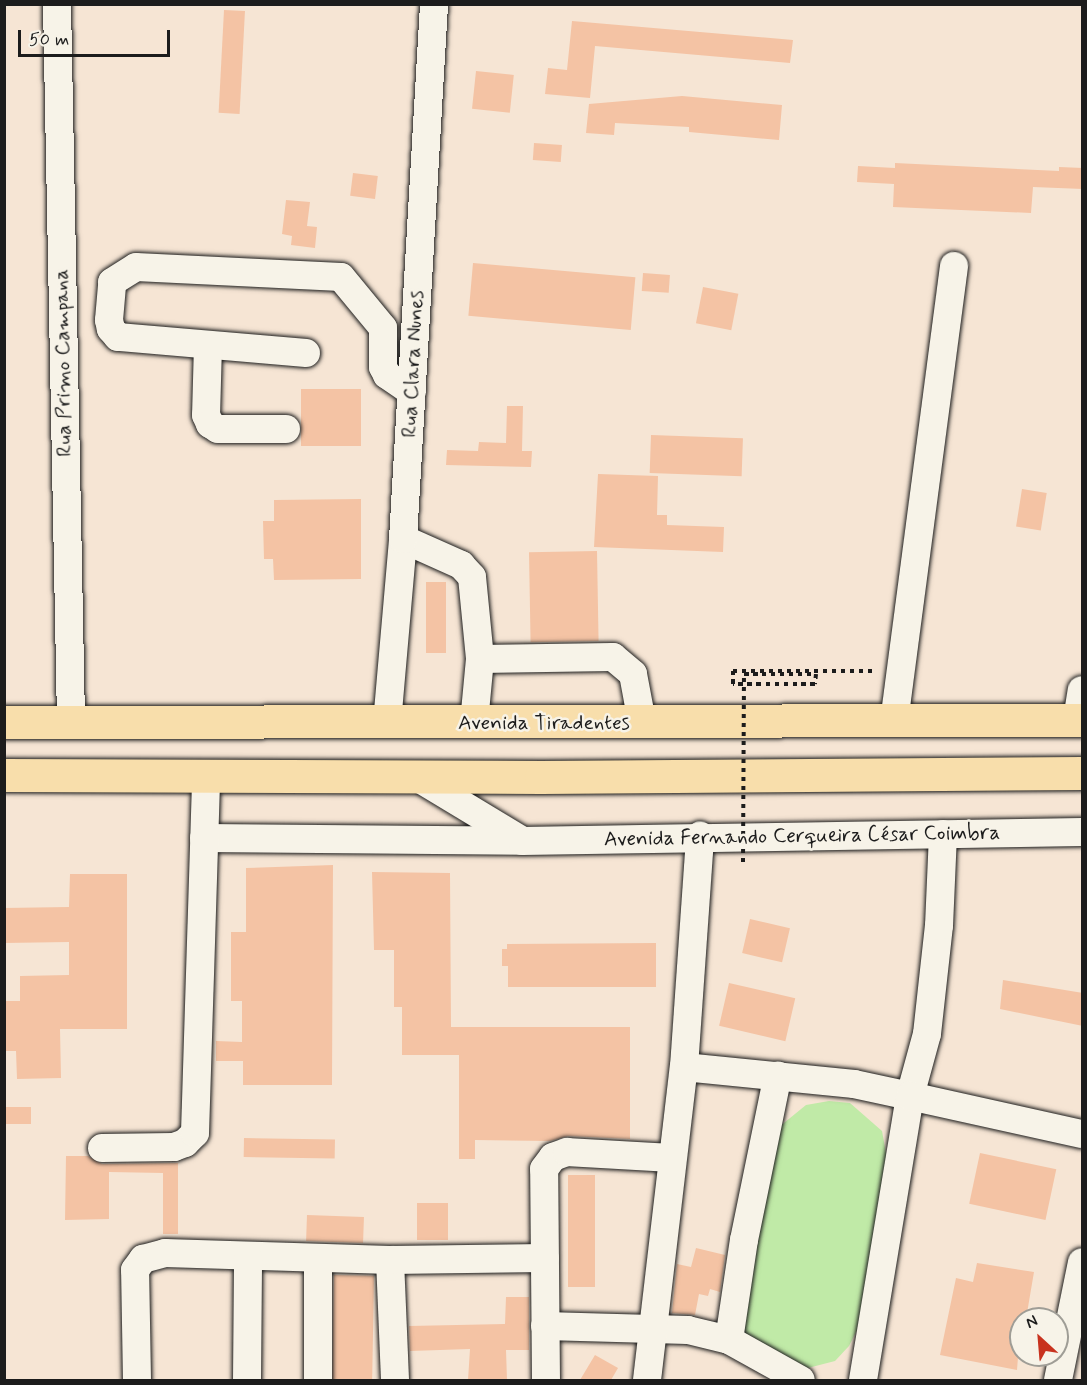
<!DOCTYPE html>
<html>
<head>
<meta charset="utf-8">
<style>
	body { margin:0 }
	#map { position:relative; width:1087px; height:1385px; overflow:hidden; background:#f6e5d4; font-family:Mynerve,sans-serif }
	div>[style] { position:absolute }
	.green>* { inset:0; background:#c0eaa7 }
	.building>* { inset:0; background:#f4c3a4; transform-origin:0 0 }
	.path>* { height:4px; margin-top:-2px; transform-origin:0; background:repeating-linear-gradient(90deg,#1c1c1c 0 4.5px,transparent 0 9px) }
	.roads { filter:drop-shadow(0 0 2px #1c1c1c) drop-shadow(0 0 2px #1c1c1c) }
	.minor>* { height:28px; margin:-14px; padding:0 14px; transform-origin:14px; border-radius:14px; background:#f7f3e8 }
	.highway>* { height:33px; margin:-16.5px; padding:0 16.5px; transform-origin:16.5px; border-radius:16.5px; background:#f8deab }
	.path-bridge>* { height:4px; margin-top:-2px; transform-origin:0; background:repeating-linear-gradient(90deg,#1c1c1c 0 4.5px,transparent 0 9px) }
	span { translate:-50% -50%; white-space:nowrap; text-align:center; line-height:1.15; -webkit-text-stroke:5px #f7f3e8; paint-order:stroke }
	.street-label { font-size:21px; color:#1c1c1c }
	.frame { position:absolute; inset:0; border:6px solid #1c1c1c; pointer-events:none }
	.north { position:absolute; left:1009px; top:1307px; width:60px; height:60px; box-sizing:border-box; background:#f7f3e8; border:2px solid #9f9d96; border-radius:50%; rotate:334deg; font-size:16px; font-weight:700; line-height:24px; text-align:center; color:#1c1c1c }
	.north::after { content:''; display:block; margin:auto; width:21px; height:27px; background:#c8321e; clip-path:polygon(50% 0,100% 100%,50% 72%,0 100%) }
	.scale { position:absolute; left:18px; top:30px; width:152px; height:27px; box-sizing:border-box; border:3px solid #1c1c1c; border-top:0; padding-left:8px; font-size:18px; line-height:21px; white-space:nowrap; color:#1c1c1c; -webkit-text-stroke:4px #f7f3e8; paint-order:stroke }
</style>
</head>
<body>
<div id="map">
	<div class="green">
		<div style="clip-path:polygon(829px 1101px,850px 1103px,882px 1131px,889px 1170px,857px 1330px,849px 1346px,835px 1361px,804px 1369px,762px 1356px,742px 1329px,779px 1127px,806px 1105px)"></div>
	</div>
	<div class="building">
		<div style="left:224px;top:10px;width:21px;height:103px;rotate:3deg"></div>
		<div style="clip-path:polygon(572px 21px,793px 40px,790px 63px,595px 46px,590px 98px,545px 94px,548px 68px,567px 70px)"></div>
		<div style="left:476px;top:71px;width:38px;height:38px;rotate:6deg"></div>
		<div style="clip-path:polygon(682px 96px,782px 105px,779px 140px,689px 132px,689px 127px,615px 123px,614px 135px,586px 133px,589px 104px)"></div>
		<div style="left:534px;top:143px;width:28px;height:17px;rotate:4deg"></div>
		<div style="clip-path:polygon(895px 163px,1059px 171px,1059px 167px,1083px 168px,1083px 189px,1033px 187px,1031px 213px,893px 207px,894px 184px,857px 182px,858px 166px,895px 168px)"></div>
		<div style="left:353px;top:173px;width:25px;height:23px;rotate:7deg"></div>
		<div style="clip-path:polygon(286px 200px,310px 202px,307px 226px,317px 227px,315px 248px,291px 245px,292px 236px,282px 234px)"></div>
		<div style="left:473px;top:263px;width:163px;height:53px;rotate:5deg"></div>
		<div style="left:643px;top:273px;width:27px;height:18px;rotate:4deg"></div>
		<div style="left:703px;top:287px;width:36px;height:37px;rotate:11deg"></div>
		<div style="left:361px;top:389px;width:57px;height:60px;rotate:90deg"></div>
		<div style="clip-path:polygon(507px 406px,523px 406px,522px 451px,532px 451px,531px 467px,446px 465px,447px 450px,478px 451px,479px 442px,506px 443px)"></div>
		<div style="left:651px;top:435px;width:92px;height:38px;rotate:2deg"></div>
		<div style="clip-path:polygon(598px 474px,658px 476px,657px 515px,667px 515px,667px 525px,724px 527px,723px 552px,594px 547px)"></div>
		<div style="left:1022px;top:489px;width:25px;height:38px;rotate:9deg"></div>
		<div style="clip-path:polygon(361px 499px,361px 579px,274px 580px,273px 559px,264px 559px,263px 521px,274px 521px,274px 500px)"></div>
		<div style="left:597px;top:551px;width:90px;height:68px;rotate:89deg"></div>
		<div style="left:426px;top:582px;width:20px;height:71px"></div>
		<div style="clip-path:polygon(333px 865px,332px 1085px,243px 1085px,243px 1061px,216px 1061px,216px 1041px,242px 1042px,242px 1001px,231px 1001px,231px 932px,246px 932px,246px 868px)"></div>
		<div style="clip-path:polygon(372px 872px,450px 873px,451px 1027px,630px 1027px,630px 1139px,568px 1136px,550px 1141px,475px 1140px,475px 1159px,459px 1159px,459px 1055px,402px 1055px,402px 1007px,394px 1007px,394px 950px,374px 950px)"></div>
		<div style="clip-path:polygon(70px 874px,127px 874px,127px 1029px,60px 1029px,61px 1078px,17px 1079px,16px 1051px,4px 1051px,4px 1001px,20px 1001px,20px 976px,69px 975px,69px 942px,4px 943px,4px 908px,69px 907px)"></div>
		<div style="left:750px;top:919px;width:41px;height:35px;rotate:13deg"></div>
		<div style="clip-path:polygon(656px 943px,656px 987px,508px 987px,508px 966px,502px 966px,502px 949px,507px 949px,507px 944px)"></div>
		<div style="clip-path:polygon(1003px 980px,1083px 993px,1083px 1026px,1000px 1009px)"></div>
		<div style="left:729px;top:983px;width:68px;height:44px;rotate:13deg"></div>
		<div style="left:4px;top:1107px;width:27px;height:17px"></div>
		<div style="left:244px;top:1138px;width:91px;height:19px;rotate:1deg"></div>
		<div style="left:980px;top:1153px;width:78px;height:52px;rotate:12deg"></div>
		<div style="clip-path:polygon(66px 1156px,88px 1156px,102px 1164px,178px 1163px,178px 1234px,163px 1234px,163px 1173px,109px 1172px,109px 1219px,65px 1220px)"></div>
		<div style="left:568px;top:1175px;width:27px;height:112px"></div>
		<div style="left:417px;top:1203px;width:31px;height:37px"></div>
		<div style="left:307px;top:1215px;width:57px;height:26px;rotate:2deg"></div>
		<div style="clip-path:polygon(696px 1248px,725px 1255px,720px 1292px,710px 1289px,708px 1296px,699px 1294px,695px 1315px,672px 1313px,677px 1264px,691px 1267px)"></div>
		<div style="clip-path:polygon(977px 1263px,1034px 1272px,1026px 1319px,1021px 1319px,1017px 1370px,940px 1355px,956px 1278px,973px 1282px)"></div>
		<div style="left:334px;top:1275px;width:40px;height:105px;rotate:1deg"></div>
		<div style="clip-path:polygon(506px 1297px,529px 1297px,529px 1350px,506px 1350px,507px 1380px,468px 1380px,470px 1349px,410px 1351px,409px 1326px,505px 1324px)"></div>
		<div style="clip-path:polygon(595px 1355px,618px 1368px,611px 1380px,580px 1380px)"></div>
	</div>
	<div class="path">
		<div style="left:744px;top:674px;width:72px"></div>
		<div style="left:816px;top:674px;width:10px;rotate:96deg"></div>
		<div style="left:815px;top:684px;width:82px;rotate:180deg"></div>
		<div style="left:733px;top:684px;width:13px;rotate:-90deg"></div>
		<div style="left:733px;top:671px;width:144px"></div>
	</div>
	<div class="roads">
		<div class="minor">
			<div style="left:57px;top:4px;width:717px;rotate:88.88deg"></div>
			<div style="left:208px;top:345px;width:70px;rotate:91.6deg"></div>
			<div style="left:206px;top:415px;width:10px;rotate:66deg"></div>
			<div style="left:210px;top:424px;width:9px;rotate:32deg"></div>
			<div style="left:218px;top:429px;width:68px"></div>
			<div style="left:306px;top:353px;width:189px;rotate:-175.1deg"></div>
			<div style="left:118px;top:337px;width:11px;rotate:-131deg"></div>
			<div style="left:111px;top:329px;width:9px;rotate:-103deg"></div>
			<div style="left:109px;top:320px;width:38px;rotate:-85deg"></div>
			<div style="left:112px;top:282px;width:28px;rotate:-32deg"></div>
			<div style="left:136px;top:267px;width:205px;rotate:2.8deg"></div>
			<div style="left:341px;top:277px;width:66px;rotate:50.5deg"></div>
			<div style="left:383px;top:328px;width:39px;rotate:90deg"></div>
			<div style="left:383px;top:367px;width:9px;rotate:63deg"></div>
			<div style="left:387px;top:375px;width:30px;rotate:34deg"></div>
			<div style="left:403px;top:539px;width:64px;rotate:24.1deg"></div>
			<div style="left:461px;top:565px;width:16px;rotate:47deg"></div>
			<div style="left:472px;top:577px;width:82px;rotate:84.4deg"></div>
			<div style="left:480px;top:659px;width:64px;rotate:95.4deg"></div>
			<div style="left:480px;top:659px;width:133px;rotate:-0.9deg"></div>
			<div style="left:613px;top:657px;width:26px;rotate:40deg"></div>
			<div style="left:633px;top:674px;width:49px;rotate:79.4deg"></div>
			<div style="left:1077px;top:720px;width:30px;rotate:-81deg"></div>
			<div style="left:894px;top:722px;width:460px;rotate:-82.5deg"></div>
			<div style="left:387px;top:723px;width:185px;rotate:-85deg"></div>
			<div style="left:403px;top:539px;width:536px;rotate:-86.68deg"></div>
			<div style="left:415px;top:776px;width:124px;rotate:31.1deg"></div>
			<div style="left:204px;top:838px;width:318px;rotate:0.5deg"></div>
			<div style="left:522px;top:841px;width:560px;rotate:-0.92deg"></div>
			<div style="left:684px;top:1067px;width:232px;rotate:-86deg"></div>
			<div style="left:102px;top:1148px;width:72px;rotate:-0.8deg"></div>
			<div style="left:174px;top:1147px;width:12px;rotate:-20deg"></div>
			<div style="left:185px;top:1143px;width:14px;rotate:-45deg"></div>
			<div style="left:195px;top:1133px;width:358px;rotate:-88.2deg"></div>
			<div style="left:390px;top:1260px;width:120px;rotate:87.6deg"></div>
			<div style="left:545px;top:1326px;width:143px;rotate:1.6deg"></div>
			<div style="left:688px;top:1330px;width:42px;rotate:13.7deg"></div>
			<div style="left:729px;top:1340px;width:82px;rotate:29.1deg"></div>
			<div style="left:729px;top:1340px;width:101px;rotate:-81.5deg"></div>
			<div style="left:744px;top:1240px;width:168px;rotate:-78.4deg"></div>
			<div style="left:137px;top:1380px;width:110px;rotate:-91deg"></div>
			<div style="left:135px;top:1270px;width:14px;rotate:-54deg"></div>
			<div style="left:143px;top:1259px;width:23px;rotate:-15deg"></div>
			<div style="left:165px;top:1253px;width:225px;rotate:1.8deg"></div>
			<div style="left:390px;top:1260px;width:155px;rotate:-0.7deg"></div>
			<div style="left:247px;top:1380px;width:122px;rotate:-89.5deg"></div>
			<div style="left:318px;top:1380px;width:121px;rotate:-90deg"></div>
			<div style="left:546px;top:1380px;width:211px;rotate:-90.5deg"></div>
			<div style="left:544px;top:1169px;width:15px;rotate:-53deg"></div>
			<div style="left:553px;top:1157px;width:15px;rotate:-20deg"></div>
			<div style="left:567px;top:1152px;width:104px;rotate:3.3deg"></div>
			<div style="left:647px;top:1380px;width:315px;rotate:-83.3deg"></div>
			<div style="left:684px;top:1067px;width:171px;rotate:5.7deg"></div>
			<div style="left:854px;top:1084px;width:57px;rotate:12.1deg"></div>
			<div style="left:910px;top:1096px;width:64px;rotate:-74.7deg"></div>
			<div style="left:927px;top:1034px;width:109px;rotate:-83.7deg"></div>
			<div style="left:939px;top:926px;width:92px;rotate:-87.5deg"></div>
			<div style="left:863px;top:1380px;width:288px;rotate:-80.6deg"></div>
			<div style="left:910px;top:1096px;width:176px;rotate:12.5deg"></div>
			<div style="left:1058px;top:1380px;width:120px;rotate:-78.5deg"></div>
		</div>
		<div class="highway">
			<div style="left:4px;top:722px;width:1078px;rotate:-0.11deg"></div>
			<div style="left:4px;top:775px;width:537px;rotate:0.21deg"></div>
			<div style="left:541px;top:777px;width:541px;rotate:-0.42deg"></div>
		</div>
	</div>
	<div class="path-bridge">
		<div style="left:743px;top:862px;width:188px;rotate:-89.7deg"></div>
	</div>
	<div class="street-label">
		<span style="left:63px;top:363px;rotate:-91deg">Rua Primo Campana</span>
		<span style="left:413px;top:364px;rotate:-87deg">Rua Clara Nunes</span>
		<span style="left:544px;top:723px">Avenida Tiradentes</span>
		<span style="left:802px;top:836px;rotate:-1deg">Avenida Fernando Cerqueira César Coimbra</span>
	</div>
	<div class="frame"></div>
	<div class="north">N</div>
	<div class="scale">50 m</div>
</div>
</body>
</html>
